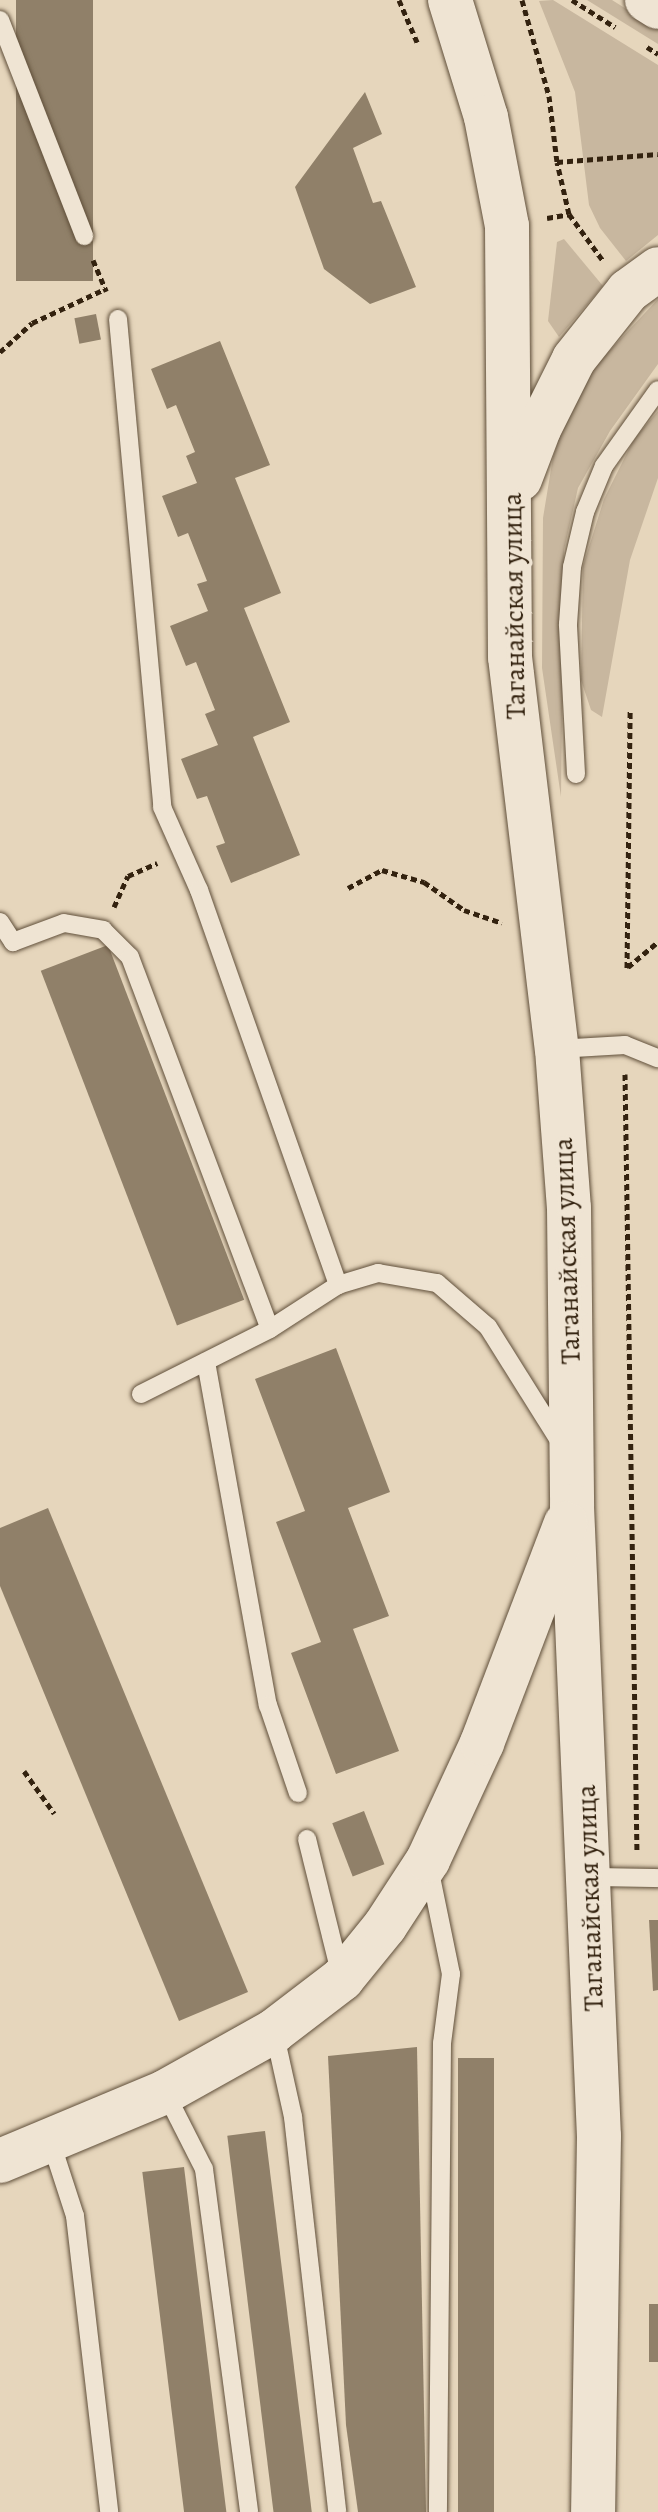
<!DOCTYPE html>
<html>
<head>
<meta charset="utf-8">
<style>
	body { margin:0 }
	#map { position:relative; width:658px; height:2512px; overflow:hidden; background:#e6d6bc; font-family:Alegreya,serif }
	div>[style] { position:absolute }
	.green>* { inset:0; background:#c8b79f }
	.building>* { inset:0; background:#908069; transform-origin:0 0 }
	.path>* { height:5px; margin-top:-2.5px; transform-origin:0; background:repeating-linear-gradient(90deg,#33220f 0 6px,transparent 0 10px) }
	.roads { filter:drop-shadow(0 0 2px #604f3a) drop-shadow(0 0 2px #604f3a) }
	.lane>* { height:18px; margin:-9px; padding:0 9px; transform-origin:9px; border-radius:9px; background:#efe4d3 }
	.secondary>* { height:44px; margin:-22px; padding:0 22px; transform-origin:22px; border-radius:22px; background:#efe4d3 }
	span { translate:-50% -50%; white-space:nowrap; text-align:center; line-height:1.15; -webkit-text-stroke:7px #efe4d3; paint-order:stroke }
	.street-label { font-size:28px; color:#33220f }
</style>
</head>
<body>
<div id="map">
	<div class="green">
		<div style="clip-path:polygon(553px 0,658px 65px,658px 235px,626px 261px,600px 228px,589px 205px,575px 92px,539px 1px)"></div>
		<div style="clip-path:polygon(587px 0,612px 0,658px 29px,658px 44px)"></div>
		<div style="clip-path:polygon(564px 239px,603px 286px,559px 337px,548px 321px,557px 242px)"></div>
		<div style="clip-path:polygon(658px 299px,658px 364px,610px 431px,578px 488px,564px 550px,561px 797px,542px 668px,543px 518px,553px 457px,569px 409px,598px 363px)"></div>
		<div style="clip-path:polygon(658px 411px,658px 478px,630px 560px,602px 717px,591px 710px,581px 680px,583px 566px,604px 499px,634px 439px)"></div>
	</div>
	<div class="building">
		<div style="left:16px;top:0;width:77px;height:281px"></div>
		<div style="clip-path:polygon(365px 92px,382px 134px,353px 148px,373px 203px,381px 201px,416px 287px,370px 304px,324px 269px,295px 187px)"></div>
		<div style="left:96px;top:314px;width:26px;height:22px;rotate:79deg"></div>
		<div style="clip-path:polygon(220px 341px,270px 465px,235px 478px,281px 593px,244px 608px,290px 722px,253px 737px,300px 855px,231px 883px,216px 846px,225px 843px,207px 796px,197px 799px,181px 759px,218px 745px,205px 714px,215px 710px,196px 662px,186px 666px,170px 626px,208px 611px,197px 584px,207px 581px,188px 533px,178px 537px,162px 496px,197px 483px,186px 456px,195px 452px,176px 405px,167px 409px,151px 369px)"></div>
		<div style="left:108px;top:945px;width:380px;height:72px;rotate:69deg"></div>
		<div style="clip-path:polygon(336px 1348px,390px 1492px,348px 1508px,389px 1616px,353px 1629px,399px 1751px,336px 1774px,291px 1653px,321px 1642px,276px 1522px,305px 1511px,255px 1379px)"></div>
		<div style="clip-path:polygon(48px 1508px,248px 1992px,179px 2021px,0 1586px,0 1528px)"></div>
		<div style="left:364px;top:1811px;width:57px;height:34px;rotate:69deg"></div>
		<div style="clip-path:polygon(649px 1920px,658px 1920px,658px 1990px,653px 1991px)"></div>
		<div style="clip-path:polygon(417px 2047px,426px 2512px,358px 2512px,346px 2425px,328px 2056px)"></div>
		<div style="left:458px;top:2058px;width:36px;height:454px"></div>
		<div style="left:265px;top:2131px;width:384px;height:38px;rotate:83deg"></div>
		<div style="left:184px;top:2167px;width:348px;height:42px;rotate:83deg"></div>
		<div style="left:658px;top:2304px;width:58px;height:9px;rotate:90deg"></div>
	</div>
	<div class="path">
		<div style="left:399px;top:0;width:46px;rotate:66.8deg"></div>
		<div style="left:522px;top:0;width:100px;rotate:74.3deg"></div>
		<div style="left:549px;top:96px;width:66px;rotate:83.1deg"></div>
		<div style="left:572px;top:0;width:51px;rotate:32.1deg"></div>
		<div style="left:647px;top:47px;width:13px;rotate:32deg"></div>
		<div style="left:569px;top:214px;width:53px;rotate:-103deg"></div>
		<div style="left:557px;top:162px;width:101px;rotate:-4.5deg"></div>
		<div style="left:547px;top:218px;width:22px;rotate:-10deg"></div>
		<div style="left:569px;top:214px;width:59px;rotate:53.9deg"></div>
		<div style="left:93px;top:260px;width:34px;rotate:67deg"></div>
		<div style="left:0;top:352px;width:43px;rotate:-42.2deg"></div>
		<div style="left:32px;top:323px;width:81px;rotate:-25deg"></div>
		<div style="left:348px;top:888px;width:38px;rotate:-28deg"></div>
		<div style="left:382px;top:870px;width:44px;rotate:15.9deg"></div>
		<div style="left:424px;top:882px;width:49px;rotate:35deg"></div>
		<div style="left:464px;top:910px;width:40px;rotate:18.9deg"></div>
		<div style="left:114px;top:907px;width:34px;rotate:-66deg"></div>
		<div style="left:128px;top:876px;width:32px;rotate:-24deg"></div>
		<div style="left:628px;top:967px;width:39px;rotate:-40deg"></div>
		<div style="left:627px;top:968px;width:259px;rotate:-89.3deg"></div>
		<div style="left:625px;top:1074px;width:778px;rotate:89.12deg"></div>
		<div style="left:24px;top:1771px;width:52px;rotate:54.5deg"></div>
	</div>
	<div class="roads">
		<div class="lane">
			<div style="left:0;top:20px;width:232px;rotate:68.7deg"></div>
			<div style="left:118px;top:319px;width:490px;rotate:84.8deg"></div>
			<div style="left:162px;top:807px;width:91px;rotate:66deg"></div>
			<div style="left:199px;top:890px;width:419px;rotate:70.6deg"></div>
			<div style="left:576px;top:774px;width:150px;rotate:-93.1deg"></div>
			<div style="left:568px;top:624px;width:57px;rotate:-86deg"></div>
			<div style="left:572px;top:567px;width:57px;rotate:-76.7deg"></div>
			<div style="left:585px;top:512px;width:50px;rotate:-67.6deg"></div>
			<div style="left:604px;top:466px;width:93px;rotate:-54.6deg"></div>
			<div style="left:0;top:922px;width:24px;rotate:57deg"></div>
			<div style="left:13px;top:942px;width:54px;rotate:-20.4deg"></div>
			<div style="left:64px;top:923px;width:40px;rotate:10deg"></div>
			<div style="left:103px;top:930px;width:38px;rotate:45deg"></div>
			<div style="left:130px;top:957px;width:397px;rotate:69.4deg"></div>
			<div style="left:557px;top:1049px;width:68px;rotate:-3.4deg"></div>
			<div style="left:625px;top:1045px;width:35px;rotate:22deg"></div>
			<div style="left:206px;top:1362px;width:349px;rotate:79.8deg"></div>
			<div style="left:268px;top:1705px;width:93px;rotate:71.2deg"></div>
			<div style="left:141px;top:1394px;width:144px;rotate:-26.7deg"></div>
			<div style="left:270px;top:1329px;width:81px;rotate:-32.9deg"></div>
			<div style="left:338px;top:1285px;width:42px;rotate:-16.7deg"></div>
			<div style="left:378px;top:1273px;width:60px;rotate:9.6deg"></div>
			<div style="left:437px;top:1283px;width:67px;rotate:40.8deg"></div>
			<div style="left:488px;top:1327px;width:139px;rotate:57.9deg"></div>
			<div style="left:307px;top:1839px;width:141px;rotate:76.1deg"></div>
			<div style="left:429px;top:1867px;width:109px;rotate:78.4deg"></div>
			<div style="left:451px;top:1974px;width:70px;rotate:97.4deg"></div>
			<div style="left:442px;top:2043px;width:468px;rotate:90.5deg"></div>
			<div style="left:591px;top:1877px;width:67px;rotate:0.9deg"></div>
			<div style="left:274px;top:2031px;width:88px;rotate:77.5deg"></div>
			<div style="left:293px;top:2117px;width:397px;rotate:83.6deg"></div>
			<div style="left:165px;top:2092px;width:86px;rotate:63.1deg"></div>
			<div style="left:204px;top:2169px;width:346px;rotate:82.5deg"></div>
			<div style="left:50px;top:2139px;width:81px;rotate:72deg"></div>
			<div style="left:75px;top:2216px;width:298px;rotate:83.4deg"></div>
		</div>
		<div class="secondary">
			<div style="left:450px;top:0;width:122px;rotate:72.9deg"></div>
			<div style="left:486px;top:117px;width:111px;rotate:79.1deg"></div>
			<div style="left:507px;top:226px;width:431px;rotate:89.6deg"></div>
			<div style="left:510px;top:657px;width:395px;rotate:83.2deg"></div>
			<div style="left:557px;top:1049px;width:159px;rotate:85.7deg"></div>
			<div style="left:569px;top:1208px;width:298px;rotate:89.4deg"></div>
			<div style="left:572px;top:1506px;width:631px;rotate:87.55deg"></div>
			<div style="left:599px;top:2136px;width:376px;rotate:90.9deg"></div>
			<div style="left:647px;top:0;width:13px;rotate:32deg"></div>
			<div style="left:520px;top:479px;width:53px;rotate:-69.2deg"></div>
			<div style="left:539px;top:429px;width:78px;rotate:-63.4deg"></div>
			<div style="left:574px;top:359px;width:87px;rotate:-51.5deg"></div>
			<div style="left:628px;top:291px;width:37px;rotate:-36deg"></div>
			<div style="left:0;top:2161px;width:179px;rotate:-22.7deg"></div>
			<div style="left:165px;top:2092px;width:125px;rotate:-29.2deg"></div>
			<div style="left:274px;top:2031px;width:86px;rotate:-37.4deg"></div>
			<div style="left:342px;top:1979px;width:68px;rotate:-50.9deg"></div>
			<div style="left:385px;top:1926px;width:79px;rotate:-56.9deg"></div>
			<div style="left:428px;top:1860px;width:129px;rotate:-65.2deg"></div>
			<div style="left:482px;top:1743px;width:235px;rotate:-69.1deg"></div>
		</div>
	</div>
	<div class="street-label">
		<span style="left:514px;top:606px;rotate:-91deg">Таганайская улица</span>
		<span style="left:567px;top:1251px;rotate:-92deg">Таганайская улица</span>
		<span style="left:590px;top:1898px;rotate:-92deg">Таганайская улица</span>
	</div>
</div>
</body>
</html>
